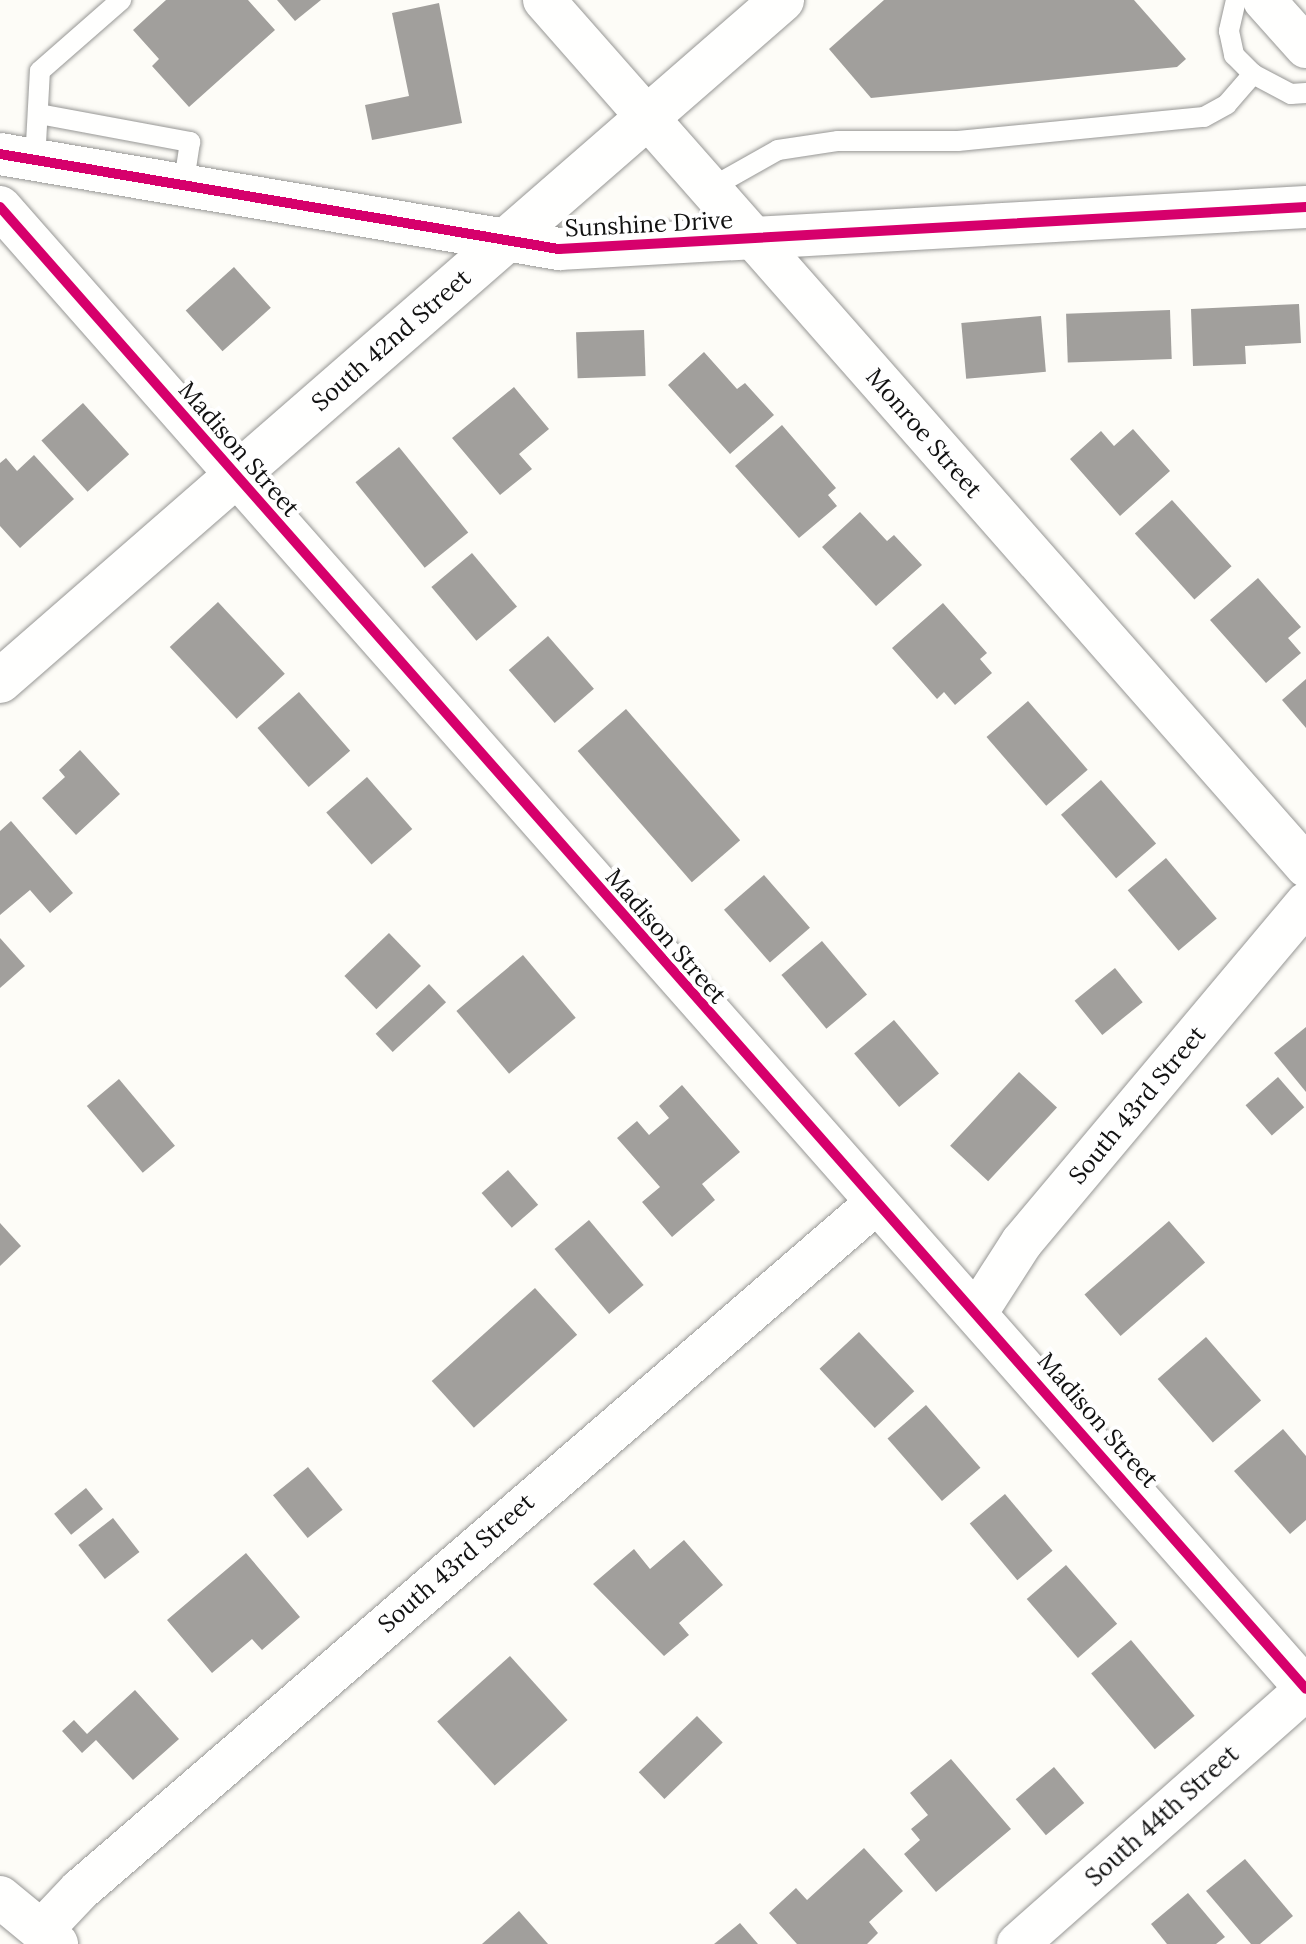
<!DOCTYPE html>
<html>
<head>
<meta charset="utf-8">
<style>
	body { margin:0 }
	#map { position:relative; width:1306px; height:1944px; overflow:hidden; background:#fdfcf7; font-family:Lora,serif }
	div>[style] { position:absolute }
	.building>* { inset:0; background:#a19f9c; transform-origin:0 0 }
	.roads { filter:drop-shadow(0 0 2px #979795) drop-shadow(0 0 2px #979795) }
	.service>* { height:20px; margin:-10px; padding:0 10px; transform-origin:10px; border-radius:10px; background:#fffffe }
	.minor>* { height:42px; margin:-21px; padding:0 21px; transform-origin:21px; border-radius:21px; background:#fffffe }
	.tertiary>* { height:44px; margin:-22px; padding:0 22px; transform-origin:22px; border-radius:22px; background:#fffffe }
	.cycleway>* { height:10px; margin:-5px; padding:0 5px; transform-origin:5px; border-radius:5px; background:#d6006c }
	span { translate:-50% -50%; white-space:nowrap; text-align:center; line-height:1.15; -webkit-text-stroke:8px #fff; paint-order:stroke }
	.street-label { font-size:24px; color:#111 }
</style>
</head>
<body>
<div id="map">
	<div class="building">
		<div style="clip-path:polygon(166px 0,248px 0,275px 30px,189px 107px,152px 66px,159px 59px,133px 30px)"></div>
		<div style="clip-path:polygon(277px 0,321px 0,295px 21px)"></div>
		<div style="clip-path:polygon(884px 0,1134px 0,1186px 59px,1177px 67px,871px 98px,829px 49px)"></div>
		<div style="clip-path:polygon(439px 3px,462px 123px,372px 140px,365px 105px,409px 96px,392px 13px)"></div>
		<div style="left:234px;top:267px;width:55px;height:65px;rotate:48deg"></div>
		<div style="clip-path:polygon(1299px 304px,1301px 343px,1245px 346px,1246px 364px,1193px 366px,1191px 309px)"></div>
		<div style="left:1170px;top:310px;width:49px;height:104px;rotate:88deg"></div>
		<div style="left:1041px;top:316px;width:56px;height:80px;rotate:85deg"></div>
		<div style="left:644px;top:330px;width:46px;height:68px;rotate:88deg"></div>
		<div style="clip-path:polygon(704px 352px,737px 389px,745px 383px,774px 415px,730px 454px,668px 385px)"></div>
		<div style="clip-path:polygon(514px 387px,549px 429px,519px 454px,532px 469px,500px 495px,452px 438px)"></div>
		<div style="left:83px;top:403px;width:69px;height:56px;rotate:48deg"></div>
		<div style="clip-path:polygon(782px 425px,836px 488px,828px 495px,837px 506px,799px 538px,735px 466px)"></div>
		<div style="clip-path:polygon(1133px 429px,1170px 471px,1120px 516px,1070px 459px,1101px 431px,1114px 446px)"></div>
		<div style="left:399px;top:447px;width:110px;height:56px;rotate:51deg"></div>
		<div style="clip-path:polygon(34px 455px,74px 499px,20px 548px,0 526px,0 463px,6px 458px,17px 471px)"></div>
		<div style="left:1172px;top:500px;width:89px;height:50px;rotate:48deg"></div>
		<div style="clip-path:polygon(860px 512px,887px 541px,894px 535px,922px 565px,876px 606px,822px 547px)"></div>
		<div style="left:472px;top:553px;width:70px;height:53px;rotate:50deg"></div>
		<div style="clip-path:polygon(1258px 578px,1301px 627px,1288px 638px,1301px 653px,1266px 683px,1210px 620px)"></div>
		<div style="left:218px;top:602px;width:98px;height:66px;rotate:47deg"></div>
		<div style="clip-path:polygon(943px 603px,987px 653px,980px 659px,992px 673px,955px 705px,944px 692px,937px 699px,892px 648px)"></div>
		<div style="left:548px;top:636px;width:70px;height:52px;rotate:49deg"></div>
		<div style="clip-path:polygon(1306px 679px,1306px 728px,1282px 700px)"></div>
		<div style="left:299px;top:692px;width:78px;height:55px;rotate:49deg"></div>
		<div style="left:1028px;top:701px;width:91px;height:55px;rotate:49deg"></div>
		<div style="left:626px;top:709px;width:174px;height:64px;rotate:49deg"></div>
		<div style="clip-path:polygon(80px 750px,120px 794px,76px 835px,42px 798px,65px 777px,59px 770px)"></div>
		<div style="left:367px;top:777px;width:69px;height:54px;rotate:49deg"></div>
		<div style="left:1101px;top:780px;width:84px;height:53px;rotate:49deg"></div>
		<div style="clip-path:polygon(11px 821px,73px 893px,50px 913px,30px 890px,0 915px,0 831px)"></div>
		<div style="left:1166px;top:858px;width:79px;height:50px;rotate:50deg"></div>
		<div style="left:764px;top:875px;width:70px;height:53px;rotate:49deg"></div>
		<div style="left:389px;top:933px;width:46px;height:62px;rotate:46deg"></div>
		<div style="clip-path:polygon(0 938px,25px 966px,0 988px)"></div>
		<div style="left:822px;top:941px;width:70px;height:53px;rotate:50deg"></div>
		<div style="left:523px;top:955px;width:82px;height:87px;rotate:50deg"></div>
		<div style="left:1115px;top:968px;width:44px;height:52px;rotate:51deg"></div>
		<div style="left:429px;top:984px;width:25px;height:73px;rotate:47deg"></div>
		<div style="left:894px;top:1020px;width:70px;height:52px;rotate:50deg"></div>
		<div style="clip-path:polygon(1306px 1027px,1306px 1092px,1274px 1053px)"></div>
		<div style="left:1019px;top:1072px;width:52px;height:101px;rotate:43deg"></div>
		<div style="left:1278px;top:1077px;width:40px;height:43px;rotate:49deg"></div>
		<div style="left:119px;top:1079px;width:87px;height:42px;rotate:50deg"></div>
		<div style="clip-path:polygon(682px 1085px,740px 1152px,702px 1184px,715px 1200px,672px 1237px,642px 1202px,660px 1187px,617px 1138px,637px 1121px,649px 1135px,669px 1118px,659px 1106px)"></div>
		<div style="left:508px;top:1170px;width:46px;height:35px;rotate:49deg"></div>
		<div style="left:589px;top:1220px;width:85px;height:45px;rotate:50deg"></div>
		<div style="left:1169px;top:1221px;width:55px;height:112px;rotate:49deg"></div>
		<div style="clip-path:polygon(0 1223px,21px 1246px,0 1266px)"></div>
		<div style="left:535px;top:1288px;width:63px;height:139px;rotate:48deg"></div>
		<div style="left:859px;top:1332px;width:81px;height:54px;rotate:47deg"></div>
		<div style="left:1206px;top:1337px;width:84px;height:64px;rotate:49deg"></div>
		<div style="left:926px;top:1405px;width:83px;height:51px;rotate:49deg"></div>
		<div style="clip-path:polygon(1283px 1429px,1306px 1456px,1306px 1520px,1290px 1534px,1234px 1471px)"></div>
		<div style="left:308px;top:1467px;width:55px;height:45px;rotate:51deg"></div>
		<div style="left:86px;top:1488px;width:27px;height:41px;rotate:51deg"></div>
		<div style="left:1005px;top:1494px;width:74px;height:46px;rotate:50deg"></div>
		<div style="left:113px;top:1518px;width:43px;height:44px;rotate:52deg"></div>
		<div style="clip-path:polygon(684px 1540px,723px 1585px,679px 1623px,689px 1635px,664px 1656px,593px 1584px,634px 1549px,650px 1569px)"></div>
		<div style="clip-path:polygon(246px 1553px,300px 1617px,262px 1650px,252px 1639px,212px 1673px,167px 1620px)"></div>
		<div style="left:1066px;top:1565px;width:78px;height:52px;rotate:49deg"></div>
		<div style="left:1131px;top:1640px;width:99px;height:52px;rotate:50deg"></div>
		<div style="left:510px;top:1656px;width:86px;height:98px;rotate:48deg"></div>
		<div style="clip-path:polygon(135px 1690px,179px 1739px,133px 1780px,96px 1740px,82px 1753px,62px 1731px,74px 1720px,87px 1734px)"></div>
		<div style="left:697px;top:1716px;width:37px;height:81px;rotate:46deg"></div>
		<div style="clip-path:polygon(951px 1759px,1011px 1829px,936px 1892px,904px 1854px,920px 1840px,911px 1829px,928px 1815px,910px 1793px)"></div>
		<div style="left:1054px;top:1767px;width:47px;height:50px;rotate:50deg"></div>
		<div style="clip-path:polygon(864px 1848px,903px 1891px,869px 1922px,878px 1933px,867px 1944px,797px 1944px,769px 1913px,796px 1888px,807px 1900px)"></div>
		<div style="clip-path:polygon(1245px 1859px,1293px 1916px,1260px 1944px,1251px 1944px,1206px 1891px)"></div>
		<div style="clip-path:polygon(1188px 1893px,1225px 1937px,1216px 1944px,1167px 1944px,1151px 1924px)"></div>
		<div style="clip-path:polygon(519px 1911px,548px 1944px,482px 1944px)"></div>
		<div style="clip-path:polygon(740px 1923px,758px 1944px,714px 1944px)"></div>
	</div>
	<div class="roads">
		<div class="service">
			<div style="left:1236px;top:0;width:32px;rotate:103deg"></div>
			<div style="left:1229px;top:31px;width:25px;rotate:78deg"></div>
			<div style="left:1234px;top:55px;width:27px;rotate:45deg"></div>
			<div style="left:1253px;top:74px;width:43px;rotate:27.8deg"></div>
			<div style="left:1291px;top:94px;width:15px;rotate:-4deg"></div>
			<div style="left:39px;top:114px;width:154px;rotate:10.5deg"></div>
			<div style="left:190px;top:142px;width:47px;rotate:98.7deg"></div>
			<div style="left:35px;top:162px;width:91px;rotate:-86.9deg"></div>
			<div style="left:40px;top:71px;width:108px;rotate:-41.2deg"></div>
			<div style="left:707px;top:190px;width:81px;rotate:-29.4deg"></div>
			<div style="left:778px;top:150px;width:61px;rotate:-8.5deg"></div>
			<div style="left:838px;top:141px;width:120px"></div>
			<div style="left:958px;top:141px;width:247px;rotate:-5.6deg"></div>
			<div style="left:1204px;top:117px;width:26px;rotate:-29deg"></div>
			<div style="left:1227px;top:104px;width:40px;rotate:-49deg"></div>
		</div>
		<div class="minor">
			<div style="left:544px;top:0;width:1154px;rotate:48.66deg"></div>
			<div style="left:1264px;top:0;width:63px;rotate:48.2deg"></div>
			<div style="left:0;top:154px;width:567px;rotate:9.65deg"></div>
			<div style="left:559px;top:249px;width:748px;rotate:-3.22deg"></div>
			<div style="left:0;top:207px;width:1975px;rotate:48.61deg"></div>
			<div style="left:977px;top:1312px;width:83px;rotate:-57.3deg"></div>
			<div style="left:1022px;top:1242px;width:442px;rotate:-50deg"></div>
			<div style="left:0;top:1897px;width:74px;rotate:39.5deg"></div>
			<div style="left:43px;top:1929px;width:54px;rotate:-46.5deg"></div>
			<div style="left:80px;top:1890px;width:1050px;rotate:-40.79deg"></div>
			<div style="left:1018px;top:1944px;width:385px;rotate:-41.5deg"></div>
		</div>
		<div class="tertiary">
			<div style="left:0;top:681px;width:1037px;rotate:-41.05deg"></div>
		</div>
	</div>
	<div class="cycleway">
		<div style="left:0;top:154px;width:567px;rotate:9.65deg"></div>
		<div style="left:559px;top:249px;width:748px;rotate:-3.22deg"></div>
		<div style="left:0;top:207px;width:1975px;rotate:48.61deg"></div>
	</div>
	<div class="street-label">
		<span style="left:649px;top:224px;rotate:-3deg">Sunshine Drive</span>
		<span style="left:391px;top:340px;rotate:-41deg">South 42nd Street</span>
		<span style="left:924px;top:433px;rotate:49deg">Monroe Street</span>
		<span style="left:239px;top:449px;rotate:49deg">Madison Street</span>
		<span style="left:666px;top:936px;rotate:49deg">Madison Street</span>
		<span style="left:1137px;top:1105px;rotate:-50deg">South 43rd Street</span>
		<span style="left:1098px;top:1420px;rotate:49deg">Madison Street</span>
		<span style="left:456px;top:1563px;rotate:-41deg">South 43rd Street</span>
		<span style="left:1162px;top:1816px;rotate:-42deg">South 44th Street</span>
	</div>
</div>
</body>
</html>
